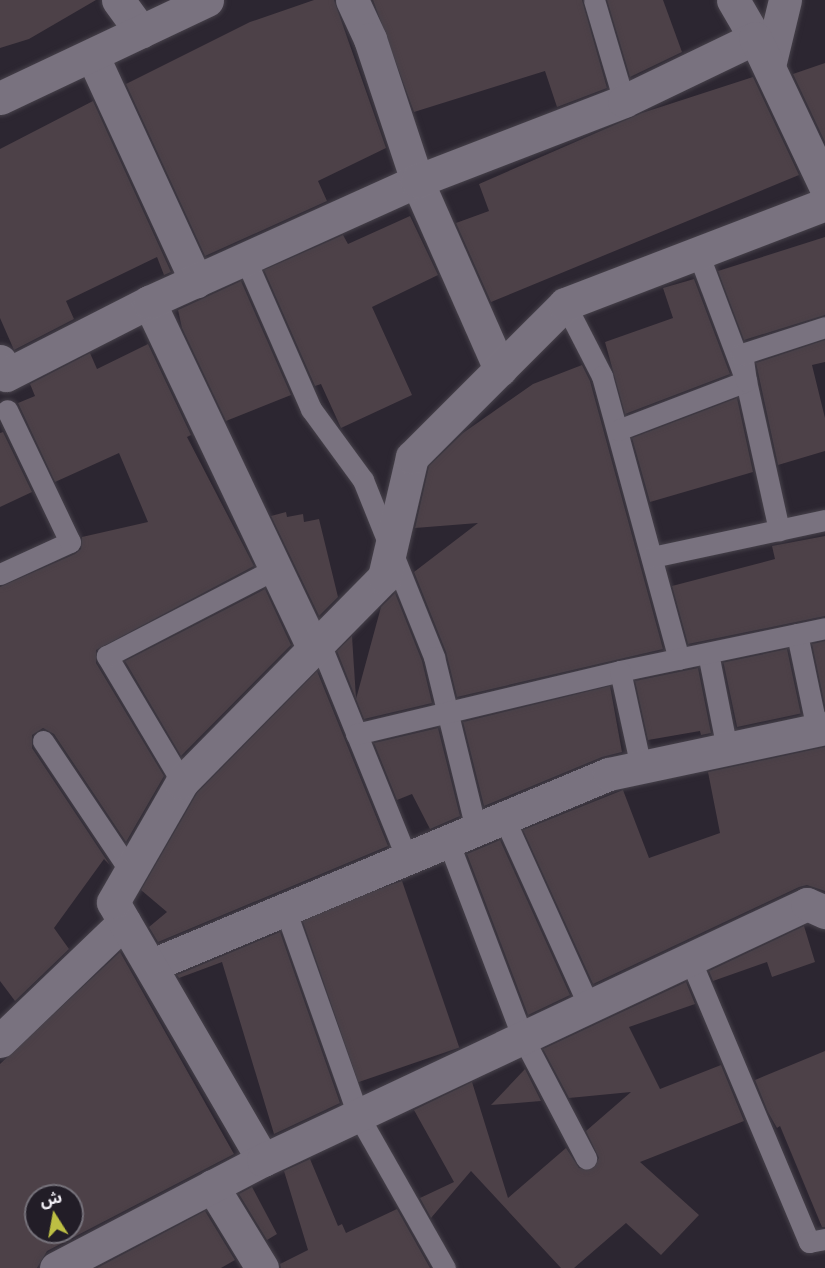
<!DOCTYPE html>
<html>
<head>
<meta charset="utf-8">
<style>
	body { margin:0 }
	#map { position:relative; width:825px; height:1268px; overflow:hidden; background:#2c2631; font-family:"Open Sans","Noto Sans Arabic",sans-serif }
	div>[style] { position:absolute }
	.building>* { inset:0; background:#4d4148; transform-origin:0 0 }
	.roads { filter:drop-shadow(0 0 2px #46414a) drop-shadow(0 0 2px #46414a) }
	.lane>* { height:21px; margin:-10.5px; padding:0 10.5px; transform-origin:10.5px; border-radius:10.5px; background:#79727f }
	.street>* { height:33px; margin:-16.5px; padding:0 16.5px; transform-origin:16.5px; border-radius:16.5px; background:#79727f }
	span { translate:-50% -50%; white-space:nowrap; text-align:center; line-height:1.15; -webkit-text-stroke:4.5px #221d27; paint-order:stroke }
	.north { position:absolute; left:24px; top:1184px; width:60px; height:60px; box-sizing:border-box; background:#221d27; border:2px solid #76727b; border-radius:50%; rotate:349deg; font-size:16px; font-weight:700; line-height:24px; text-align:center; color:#f5f2f9 }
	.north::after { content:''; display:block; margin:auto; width:21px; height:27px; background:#bdbf43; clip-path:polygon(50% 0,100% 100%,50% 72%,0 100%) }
</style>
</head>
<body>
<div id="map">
	<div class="building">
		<div style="clip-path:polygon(0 0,96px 0,29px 39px,0 48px)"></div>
		<div style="clip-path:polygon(314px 0,334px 0,386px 148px,318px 181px,327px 201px,205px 256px,126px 84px,250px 22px)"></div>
		<div style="clip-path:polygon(373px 0,582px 0,607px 88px,557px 107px,545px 71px,414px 112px)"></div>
		<div style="clip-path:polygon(607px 0,663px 0,682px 52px,630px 77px)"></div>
		<div style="clip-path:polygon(825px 63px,825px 142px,793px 74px)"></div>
		<div style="clip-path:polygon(753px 77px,799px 175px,491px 302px,456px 223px,489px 211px,479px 184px,642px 113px)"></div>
		<div style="clip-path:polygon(93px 101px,171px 272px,164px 275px,157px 257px,66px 301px,74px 319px,14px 350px,0 318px,0 149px)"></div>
		<div style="clip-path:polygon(410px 216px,438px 275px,372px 307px,412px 395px,341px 428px,321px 384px,315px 386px,264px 270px,343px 235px,348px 244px)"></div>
		<div style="clip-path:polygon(825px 237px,825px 315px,744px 340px,718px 271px)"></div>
		<div style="clip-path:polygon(694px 279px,730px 374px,625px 414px,605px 342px,673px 318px,663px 288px)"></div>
		<div style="clip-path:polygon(241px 281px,291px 395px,226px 421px,182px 328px,178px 310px)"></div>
		<div style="clip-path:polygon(825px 340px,825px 362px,812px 365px,825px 418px,825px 451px,778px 465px,756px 363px)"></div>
		<div style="clip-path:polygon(148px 344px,191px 435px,187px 437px,254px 566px,96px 650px,96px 663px,164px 776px,126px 842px,54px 734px,43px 728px,32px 735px,32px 748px,110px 865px,104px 859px,54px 928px,69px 949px,15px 1001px,0 981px,0 587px,75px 554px,81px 549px,82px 537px,148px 522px,119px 453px,55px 482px,18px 403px,35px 396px,30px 384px,90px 353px,97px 369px)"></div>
		<div style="clip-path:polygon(582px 365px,590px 381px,663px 649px,457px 697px,446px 652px,414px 572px,478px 523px,415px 528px,429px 466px,463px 433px,533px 384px)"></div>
		<div style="clip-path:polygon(737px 398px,753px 472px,650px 502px,632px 438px)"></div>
		<div style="clip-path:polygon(3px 432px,32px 492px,0 507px,0 433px)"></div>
		<div style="clip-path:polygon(286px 512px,287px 517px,303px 514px,304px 522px,319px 519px,338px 597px,319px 616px,271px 516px)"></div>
		<div style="clip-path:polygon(825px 536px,825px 616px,688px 644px,672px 586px,775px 559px,772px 546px)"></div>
		<div style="clip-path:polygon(265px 589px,291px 645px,181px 756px,125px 661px)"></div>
		<div style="clip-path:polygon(395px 593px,422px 661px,432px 703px,364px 719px,356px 699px,381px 607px)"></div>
		<div style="clip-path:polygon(352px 636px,356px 699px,337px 651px)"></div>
		<div style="clip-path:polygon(825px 641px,825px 706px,812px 644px)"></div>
		<div style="left:787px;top:649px;width:66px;height:65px;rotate:78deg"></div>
		<div style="clip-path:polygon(698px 668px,711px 733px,701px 735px,700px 731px,648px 740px,635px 681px)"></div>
		<div style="clip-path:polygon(317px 671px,388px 846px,158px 942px,149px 927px,167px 912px,141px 890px,197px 793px)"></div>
		<div style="clip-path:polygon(610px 686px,622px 752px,602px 757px,484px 806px,463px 722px)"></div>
		<div style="clip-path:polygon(438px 728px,460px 816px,430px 829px,412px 794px,397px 800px,374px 743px)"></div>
		<div style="clip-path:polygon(825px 747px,825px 891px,807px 885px,799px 887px,593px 984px,523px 830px,623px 790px,649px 858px,720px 833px,708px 772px)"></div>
		<div style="clip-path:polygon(500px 840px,570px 995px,528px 1015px,467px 854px)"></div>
		<div style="left:402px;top:881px;width:176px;height:107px;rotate:71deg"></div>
		<div style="clip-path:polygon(804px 926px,815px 962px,772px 977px,767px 962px,713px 981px,709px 971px)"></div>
		<div style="clip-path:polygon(280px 932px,340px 1103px,274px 1134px,222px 962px,179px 978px,177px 975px)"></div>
		<div style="clip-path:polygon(evenodd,120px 952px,234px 1154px,47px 1251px,37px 1268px,0 1268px,0 1064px,120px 952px,36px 1196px,72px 1196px,72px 1232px,36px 1232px,36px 1196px)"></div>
		<div style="clip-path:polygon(686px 982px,695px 1004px,629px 1027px,660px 1089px,721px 1065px,744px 1121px,640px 1162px,699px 1215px,661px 1255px,626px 1223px,574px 1268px,561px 1268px,471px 1171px,431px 1218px,420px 1198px,454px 1182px,414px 1110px,472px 1082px,508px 1198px,566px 1148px,579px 1168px,591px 1169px,599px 1158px,586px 1131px,631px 1092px,569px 1098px,543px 1049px)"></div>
		<div style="clip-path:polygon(825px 1051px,825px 1227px,822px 1227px,780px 1126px,777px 1128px,768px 1112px,755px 1080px)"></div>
		<div style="clip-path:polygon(525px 1069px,541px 1101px,491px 1105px)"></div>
		<div style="clip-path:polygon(310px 1159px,338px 1226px,342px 1224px,346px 1233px,397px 1209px,430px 1268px,281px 1268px,280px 1264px,308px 1250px,284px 1171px)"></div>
		<div style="clip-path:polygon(252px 1187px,277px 1234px,267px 1240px,239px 1194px)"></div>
		<div style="clip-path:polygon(205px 1211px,235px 1260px,221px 1268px,97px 1268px)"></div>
	</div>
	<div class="roads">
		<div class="lane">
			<div style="left:594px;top:0;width:105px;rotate:73.5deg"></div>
			<div style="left:698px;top:253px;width:137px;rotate:69.4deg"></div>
			<div style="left:746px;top:381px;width:153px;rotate:77.5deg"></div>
			<div style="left:245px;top:258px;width:165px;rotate:66.4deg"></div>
			<div style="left:311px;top:409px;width:88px;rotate:53.8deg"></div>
			<div style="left:363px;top:480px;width:191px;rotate:68.1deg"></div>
			<div style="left:434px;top:657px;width:177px;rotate:76.3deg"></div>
			<div style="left:565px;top:304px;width:81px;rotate:62.8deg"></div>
			<div style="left:602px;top:376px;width:293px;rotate:74.8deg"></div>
			<div style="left:618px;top:430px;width:137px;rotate:-20.9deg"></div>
			<div style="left:746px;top:381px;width:27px;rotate:-98deg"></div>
			<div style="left:742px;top:354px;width:87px;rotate:-18deg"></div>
			<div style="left:652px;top:557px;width:177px;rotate:-12.1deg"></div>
			<div style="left:0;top:574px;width:77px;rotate:-24.6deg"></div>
			<div style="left:70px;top:542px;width:146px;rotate:-115.5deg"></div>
			<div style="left:797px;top:634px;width:98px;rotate:78.2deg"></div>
			<div style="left:319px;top:641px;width:235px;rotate:68deg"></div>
			<div style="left:708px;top:653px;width:98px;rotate:78.8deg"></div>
			<div style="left:620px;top:671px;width:209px;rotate:-11.8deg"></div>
			<div style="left:356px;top:734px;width:271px;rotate:-13.4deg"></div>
			<div style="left:620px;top:671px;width:98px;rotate:77.7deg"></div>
			<div style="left:43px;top:741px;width:156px;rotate:56.2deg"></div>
			<div style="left:182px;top:782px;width:147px;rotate:-120.8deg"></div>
			<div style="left:107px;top:656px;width:189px;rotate:-27.4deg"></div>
			<div style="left:504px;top:818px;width:206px;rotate:65.7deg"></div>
			<div style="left:448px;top:841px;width:211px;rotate:69.2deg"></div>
			<div style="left:523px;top:1038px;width:136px;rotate:62.3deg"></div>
			<div style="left:285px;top:909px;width:219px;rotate:70.5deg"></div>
			<div style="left:358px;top:1115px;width:176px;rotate:60.4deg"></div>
			<div style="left:690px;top:959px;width:307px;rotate:67.2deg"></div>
			<div style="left:809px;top:1242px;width:16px;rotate:-11deg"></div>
		</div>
		<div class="street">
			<div style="left:118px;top:0;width:39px;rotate:54deg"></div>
			<div style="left:352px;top:0;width:43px;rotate:65.2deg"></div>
			<div style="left:370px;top:39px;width:150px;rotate:71.7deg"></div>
			<div style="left:417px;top:181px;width:206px;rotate:66.2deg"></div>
			<div style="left:733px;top:0;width:44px;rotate:59.9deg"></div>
			<div style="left:93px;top:57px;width:247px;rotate:65.3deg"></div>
			<div style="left:769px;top:66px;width:68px;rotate:-76.4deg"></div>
			<div style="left:0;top:98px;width:229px;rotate:-25.3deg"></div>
			<div style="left:149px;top:302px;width:382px;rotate:64.6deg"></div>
			<div style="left:0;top:361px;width:15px;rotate:67deg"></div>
			<div style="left:6px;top:375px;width:161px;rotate:-27deg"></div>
			<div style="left:149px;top:302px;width:294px;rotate:-24.3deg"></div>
			<div style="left:417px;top:181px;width:222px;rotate:-21.1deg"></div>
			<div style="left:624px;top:101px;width:145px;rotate:-25.7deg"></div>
			<div style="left:755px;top:38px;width:164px;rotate:64.7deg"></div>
			<div style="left:152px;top:965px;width:495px;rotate:-22.7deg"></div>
			<div style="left:609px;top:774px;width:221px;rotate:-12deg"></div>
			<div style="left:0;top:1041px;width:172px;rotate:-43.8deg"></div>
			<div style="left:263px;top:1160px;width:298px;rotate:-120.2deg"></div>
			<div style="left:113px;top:902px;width:138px;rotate:-60.1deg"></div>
			<div style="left:182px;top:782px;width:288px;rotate:-45.4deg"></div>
			<div style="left:384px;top:577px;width:123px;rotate:-76.9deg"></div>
			<div style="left:412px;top:457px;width:216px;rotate:-45deg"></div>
			<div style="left:565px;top:304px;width:279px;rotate:-21deg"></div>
			<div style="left:212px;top:1186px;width:96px;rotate:58.6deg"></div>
			<div style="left:56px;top:1268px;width:233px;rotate:-27.6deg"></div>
			<div style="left:263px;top:1160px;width:601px;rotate:-25.2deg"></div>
			<div style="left:807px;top:904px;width:20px;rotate:24deg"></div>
		</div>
	</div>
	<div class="north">ش</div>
</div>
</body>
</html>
